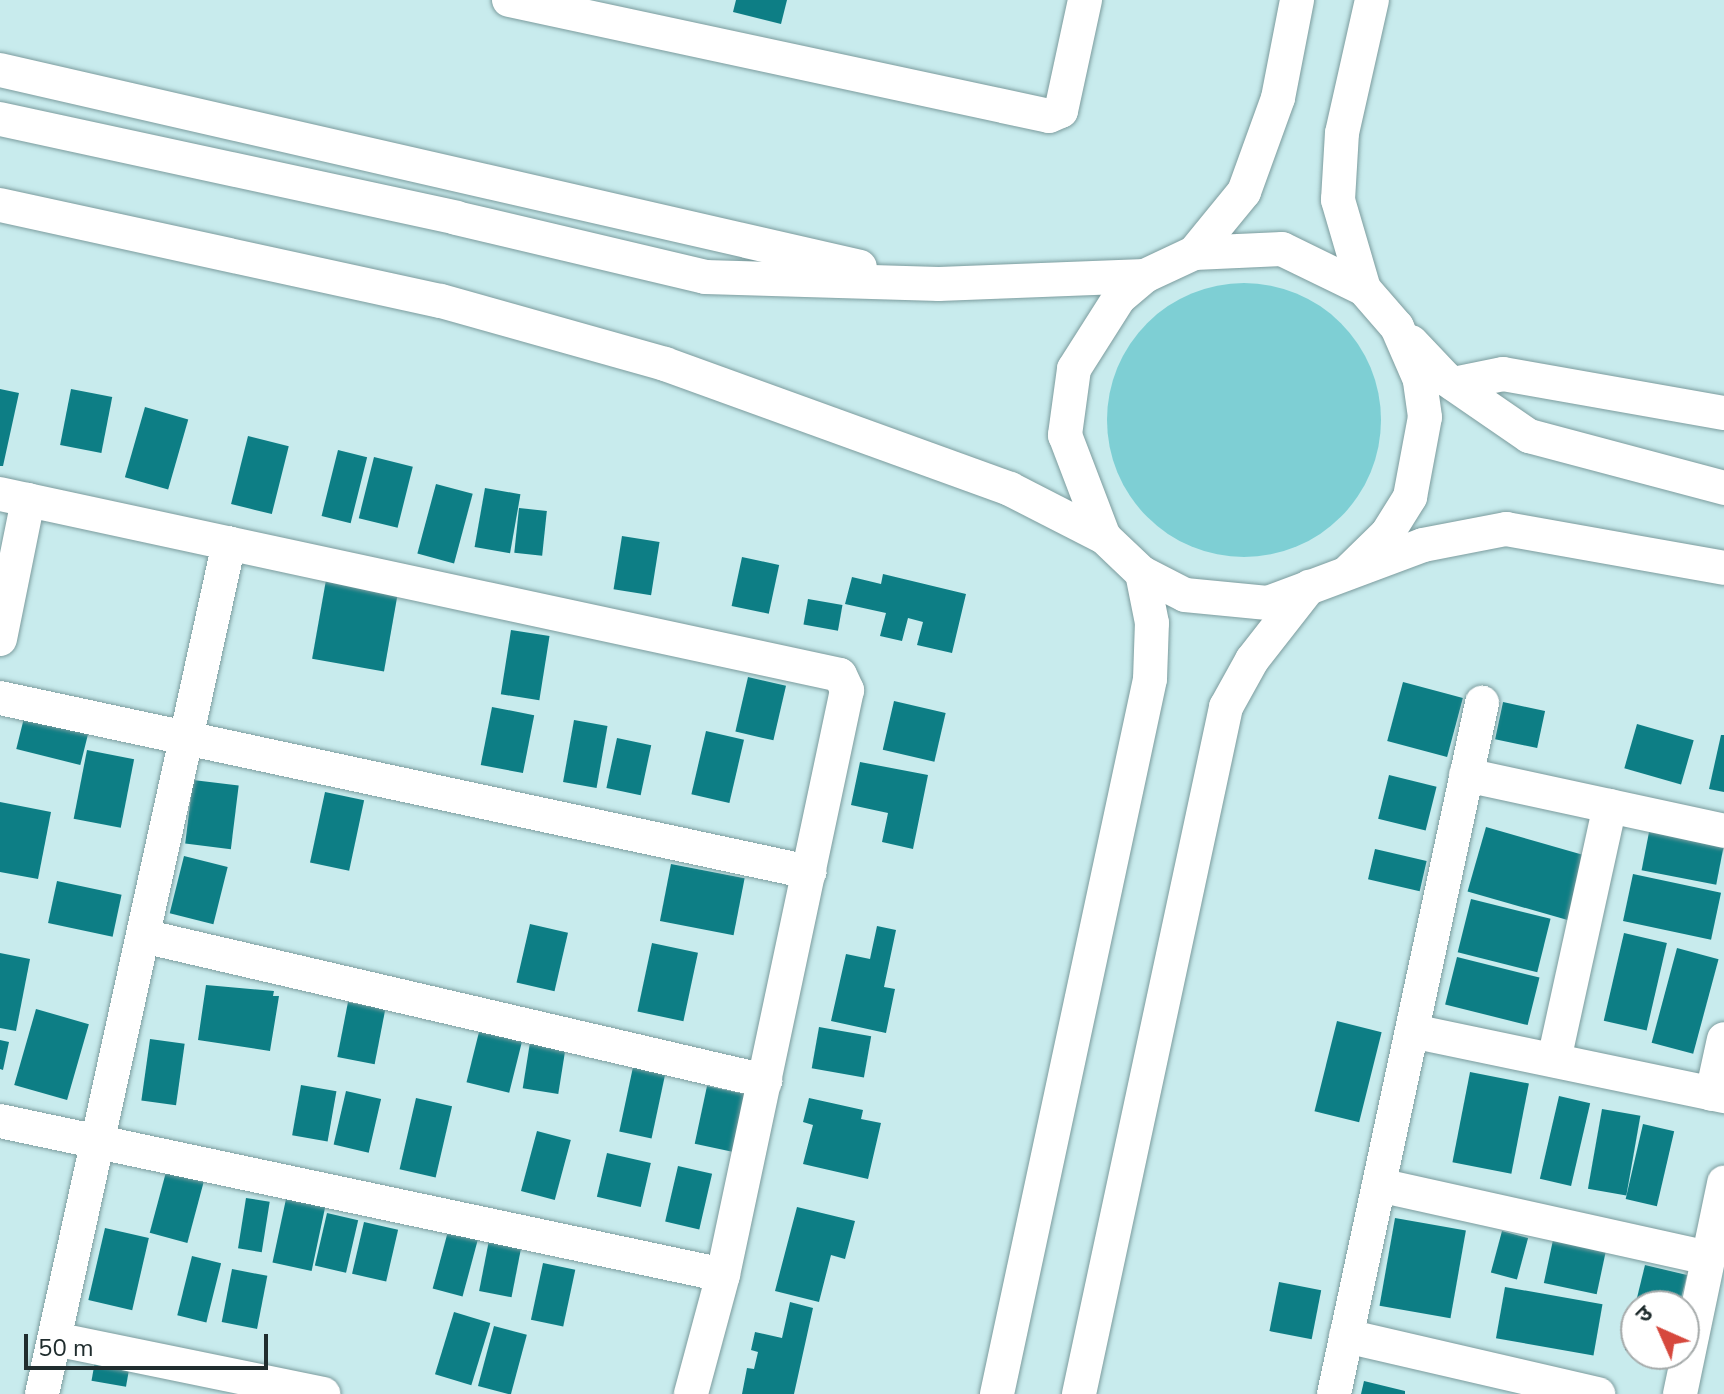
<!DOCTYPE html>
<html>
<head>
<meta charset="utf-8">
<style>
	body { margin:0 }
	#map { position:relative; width:1724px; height:1394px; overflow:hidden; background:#c8ebed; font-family:"Nunito Sans","Noto Sans Devanagari",sans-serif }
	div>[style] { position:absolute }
	.green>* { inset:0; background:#7ecfd4 }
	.round { border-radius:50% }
	.building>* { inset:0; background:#0d7e85; transform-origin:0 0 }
	.roads { filter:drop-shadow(0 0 2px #7c9c9e) drop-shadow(0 0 2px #7c9c9e) }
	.minor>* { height:34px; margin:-17px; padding:0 17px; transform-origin:17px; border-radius:17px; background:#fff }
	span { translate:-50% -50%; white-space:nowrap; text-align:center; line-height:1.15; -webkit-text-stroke:8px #fff; paint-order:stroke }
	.north { position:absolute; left:1620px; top:1290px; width:80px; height:80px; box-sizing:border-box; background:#fff; border:2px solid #a6abab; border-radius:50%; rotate:315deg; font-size:22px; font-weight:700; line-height:32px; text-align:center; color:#202d2e }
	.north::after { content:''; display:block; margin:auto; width:28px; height:36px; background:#d6483d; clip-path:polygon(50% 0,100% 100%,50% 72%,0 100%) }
	.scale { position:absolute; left:24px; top:1334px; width:244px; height:36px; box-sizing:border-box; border:4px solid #202d2e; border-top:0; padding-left:10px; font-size:24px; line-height:28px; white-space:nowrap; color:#202d2e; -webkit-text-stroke:6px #fff; paint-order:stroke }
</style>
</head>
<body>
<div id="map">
	<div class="green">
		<div class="round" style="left:1107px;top:283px;width:274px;height:274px"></div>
	</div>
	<div class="building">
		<div style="clip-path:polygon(736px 0,787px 0,781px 24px,733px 12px)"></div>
		<div style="clip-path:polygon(0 389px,19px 393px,3px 466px,0 466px)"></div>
		<div style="left:71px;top:389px;width:42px;height:57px;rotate:11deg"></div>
		<div style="left:145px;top:407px;width:45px;height:73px;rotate:16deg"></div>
		<div style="left:248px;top:436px;width:42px;height:70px;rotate:14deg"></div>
		<div style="left:338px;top:450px;width:30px;height:68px;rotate:14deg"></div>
		<div style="left:374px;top:457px;width:40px;height:63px;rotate:14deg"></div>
		<div style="left:436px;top:484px;width:38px;height:72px;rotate:15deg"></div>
		<div style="left:485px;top:488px;width:36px;height:60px;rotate:10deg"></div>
		<div style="left:519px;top:508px;width:28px;height:45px;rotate:6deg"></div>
		<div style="left:622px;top:536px;width:38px;height:54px;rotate:9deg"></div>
		<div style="left:742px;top:557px;width:38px;height:50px;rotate:12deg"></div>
		<div style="clip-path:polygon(883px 574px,966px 594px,952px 653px,917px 645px,923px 622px,908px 618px,902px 641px,880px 636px,886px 613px,845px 604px,852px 577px,881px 584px)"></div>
		<div style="left:326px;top:580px;width:73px;height:80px;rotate:10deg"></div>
		<div style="left:808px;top:599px;width:35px;height:26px;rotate:10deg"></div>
		<div style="left:511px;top:630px;width:39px;height:65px;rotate:9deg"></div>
		<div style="left:748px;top:677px;width:39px;height:56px;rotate:13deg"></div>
		<div style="left:1403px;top:682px;width:62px;height:61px;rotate:15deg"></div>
		<div style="left:894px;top:701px;width:53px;height:50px;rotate:13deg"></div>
		<div style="left:1503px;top:702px;width:43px;height:38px;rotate:12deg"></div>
		<div style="left:492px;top:707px;width:43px;height:59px;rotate:11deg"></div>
		<div style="left:24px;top:718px;width:66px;height:32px;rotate:14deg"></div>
		<div style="left:574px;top:720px;width:34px;height:63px;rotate:10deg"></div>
		<div style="left:1637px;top:724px;width:59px;height:46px;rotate:16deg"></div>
		<div style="left:706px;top:731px;width:39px;height:65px;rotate:13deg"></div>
		<div style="clip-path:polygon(1721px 735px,1724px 735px,1724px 792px,1709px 789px)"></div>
		<div style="left:617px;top:738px;width:35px;height:51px;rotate:12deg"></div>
		<div style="left:87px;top:750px;width:48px;height:70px;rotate:11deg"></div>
		<div style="clip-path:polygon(860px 762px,928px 775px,913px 849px,882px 842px,888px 813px,851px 805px)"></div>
		<div style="left:1389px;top:775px;width:49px;height:45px;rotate:14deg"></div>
		<div style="left:193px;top:780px;width:46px;height:64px;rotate:7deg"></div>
		<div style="left:325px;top:792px;width:40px;height:72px;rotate:12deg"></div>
		<div style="clip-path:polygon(0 802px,51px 812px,38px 879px,0 872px)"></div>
		<div style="left:1486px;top:827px;width:105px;height:67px;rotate:16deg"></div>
		<div style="left:1650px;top:827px;width:76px;height:44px;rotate:11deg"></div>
		<div style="left:1375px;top:849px;width:53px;height:31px;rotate:13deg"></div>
		<div style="left:184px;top:856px;width:45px;height:59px;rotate:14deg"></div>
		<div style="left:671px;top:864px;width:75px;height:58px;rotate:11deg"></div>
		<div style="left:1633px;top:874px;width:90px;height:48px;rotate:12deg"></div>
		<div style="left:57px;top:881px;width:66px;height:43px;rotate:12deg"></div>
		<div style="left:1471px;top:899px;width:82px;height:55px;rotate:14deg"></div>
		<div style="left:530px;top:924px;width:39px;height:60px;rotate:13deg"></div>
		<div style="clip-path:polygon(877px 926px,896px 930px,884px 987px,895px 989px,886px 1033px,831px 1021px,846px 954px,870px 959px)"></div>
		<div style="left:1624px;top:933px;width:44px;height:90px;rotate:13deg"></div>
		<div style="left:652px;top:943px;width:47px;height:70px;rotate:12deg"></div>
		<div style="left:1677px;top:948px;width:43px;height:98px;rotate:15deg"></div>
		<div style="clip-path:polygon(0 953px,30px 959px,16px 1031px,0 1028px)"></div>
		<div style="left:1457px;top:957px;width:85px;height:49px;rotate:14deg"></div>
		<div style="clip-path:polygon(206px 985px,274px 991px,273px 996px,279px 996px,270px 1051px,198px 1040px)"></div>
		<div style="left:348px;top:1002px;width:38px;height:56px;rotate:11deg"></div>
		<div style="left:36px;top:1009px;width:55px;height:79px;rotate:16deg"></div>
		<div style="left:1337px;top:1021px;width:46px;height:93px;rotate:14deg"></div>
		<div style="left:481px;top:1024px;width:44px;height:60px;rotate:14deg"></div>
		<div style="left:819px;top:1027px;width:53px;height:42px;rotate:10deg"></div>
		<div style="left:531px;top:1036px;width:36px;height:53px;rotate:9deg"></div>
		<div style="left:150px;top:1039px;width:35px;height:62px;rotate:8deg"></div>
		<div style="clip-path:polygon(0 1040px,9px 1042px,3px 1070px,0 1069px)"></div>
		<div style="left:633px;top:1067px;width:33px;height:66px;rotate:12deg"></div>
		<div style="left:1470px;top:1072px;width:60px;height:92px;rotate:11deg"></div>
		<div style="left:301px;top:1085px;width:36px;height:51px;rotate:10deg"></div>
		<div style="left:707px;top:1086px;width:42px;height:59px;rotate:12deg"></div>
		<div style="left:346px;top:1091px;width:36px;height:55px;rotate:13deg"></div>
		<div style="left:1559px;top:1096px;width:32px;height:85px;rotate:13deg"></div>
		<div style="left:416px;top:1098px;width:37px;height:73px;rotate:13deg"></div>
		<div style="clip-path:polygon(809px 1098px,863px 1110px,861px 1119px,881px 1123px,868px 1179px,803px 1164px,813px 1125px,803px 1122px)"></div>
		<div style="left:1602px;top:1109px;width:39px;height:81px;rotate:10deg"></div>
		<div style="left:1643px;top:1124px;width:32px;height:77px;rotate:13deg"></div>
		<div style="left:537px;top:1131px;width:35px;height:62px;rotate:15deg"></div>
		<div style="left:607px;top:1153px;width:45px;height:45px;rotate:13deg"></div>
		<div style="left:678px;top:1166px;width:35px;height:57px;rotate:13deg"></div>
		<div style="left:166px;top:1172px;width:39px;height:63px;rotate:15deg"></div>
		<div style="left:246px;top:1198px;width:24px;height:51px;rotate:9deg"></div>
		<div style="left:286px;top:1199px;width:40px;height:65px;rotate:12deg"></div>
		<div style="clip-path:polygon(797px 1207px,855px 1221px,845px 1259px,831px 1255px,819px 1302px,775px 1291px)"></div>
		<div style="left:327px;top:1213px;width:32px;height:54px;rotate:13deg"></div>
		<div style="left:1395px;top:1218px;width:72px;height:89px;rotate:10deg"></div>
		<div style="left:451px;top:1220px;width:31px;height:71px;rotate:15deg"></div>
		<div style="left:364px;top:1222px;width:35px;height:53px;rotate:13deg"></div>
		<div style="left:105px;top:1228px;width:45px;height:74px;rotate:13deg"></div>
		<div style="left:1502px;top:1231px;width:27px;height:43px;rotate:15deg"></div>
		<div style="left:490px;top:1235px;width:33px;height:57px;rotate:11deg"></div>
		<div style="left:1553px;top:1240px;width:54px;height:44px;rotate:12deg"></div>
		<div style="left:192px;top:1256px;width:30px;height:61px;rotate:14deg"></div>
		<div style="left:543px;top:1263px;width:33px;height:58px;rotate:12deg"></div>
		<div style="clip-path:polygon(1645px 1265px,1687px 1275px,1679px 1306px,1635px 1306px)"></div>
		<div style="left:232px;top:1269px;width:36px;height:54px;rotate:11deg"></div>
		<div style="left:1279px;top:1282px;width:43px;height:50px;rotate:11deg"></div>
		<div style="left:1505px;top:1287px;width:99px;height:52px;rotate:10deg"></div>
		<div style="clip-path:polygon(790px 1302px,813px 1308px,794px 1394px,742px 1394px,747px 1368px,754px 1369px,758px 1352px,751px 1350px,755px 1332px,782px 1338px)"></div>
		<div style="clip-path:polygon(1636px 1308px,1636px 1353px,1625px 1350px)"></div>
		<div style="left:454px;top:1312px;width:38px;height:65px;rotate:17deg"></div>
		<div style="left:494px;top:1326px;width:34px;height:62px;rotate:15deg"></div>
		<div style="left:95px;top:1361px;width:35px;height:20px;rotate:10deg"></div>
		<div style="clip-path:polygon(1364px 1381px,1405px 1391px,1405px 1394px,1361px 1394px)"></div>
	</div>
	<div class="roads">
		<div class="minor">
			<div style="left:509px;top:0;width:552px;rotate:12.12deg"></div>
			<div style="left:1049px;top:116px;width:13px;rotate:-23deg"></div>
			<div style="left:1061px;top:111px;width:114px;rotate:-77.8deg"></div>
			<div style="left:0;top:70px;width:882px;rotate:12.9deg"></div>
			<div style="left:0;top:119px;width:467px;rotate:12.2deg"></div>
			<div style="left:456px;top:218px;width:256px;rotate:13.3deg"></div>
			<div style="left:705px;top:277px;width:234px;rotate:1.7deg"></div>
			<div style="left:939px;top:284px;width:206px;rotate:-2.2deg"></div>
			<div style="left:0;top:205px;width:451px;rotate:12.3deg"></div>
			<div style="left:441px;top:301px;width:233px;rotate:15.7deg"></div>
			<div style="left:665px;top:364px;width:367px;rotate:19.9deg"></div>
			<div style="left:1010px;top:489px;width:106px;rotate:27.1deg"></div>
			<div style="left:1194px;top:253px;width:79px;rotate:-50.7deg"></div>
			<div style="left:1244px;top:192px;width:100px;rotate:-70.1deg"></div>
			<div style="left:1278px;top:98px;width:100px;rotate:-79deg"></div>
			<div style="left:1364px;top:289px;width:93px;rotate:-106.3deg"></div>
			<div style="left:1338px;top:200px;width:67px;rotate:-86.6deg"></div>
			<div style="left:1342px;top:133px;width:136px;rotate:-77.3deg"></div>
			<div style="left:1411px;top:342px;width:51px;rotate:46.6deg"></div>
			<div style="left:1446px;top:379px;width:101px;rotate:34.5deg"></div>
			<div style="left:1529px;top:436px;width:202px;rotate:14.9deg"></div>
			<div style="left:1454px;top:384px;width:50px;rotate:-11.5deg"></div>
			<div style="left:1503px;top:374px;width:224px;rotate:10deg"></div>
			<div style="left:0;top:494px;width:859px;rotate:12.16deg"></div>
			<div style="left:840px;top:675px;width:17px;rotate:65deg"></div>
			<div style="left:847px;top:690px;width:598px;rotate:101.97deg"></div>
			<div style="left:723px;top:1275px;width:123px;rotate:105.1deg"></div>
			<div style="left:1348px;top:572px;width:54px;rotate:-44.3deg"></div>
			<div style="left:1387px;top:534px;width:44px;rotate:-58.1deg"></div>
			<div style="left:1410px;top:497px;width:81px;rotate:-79.4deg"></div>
			<div style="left:1425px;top:417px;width:37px;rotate:-98deg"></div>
			<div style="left:1420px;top:380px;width:58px;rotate:-113.5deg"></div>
			<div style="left:1397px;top:327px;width:50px;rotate:-131deg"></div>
			<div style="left:1364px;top:289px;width:91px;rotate:-154deg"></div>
			<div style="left:1282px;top:249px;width:88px;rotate:177.4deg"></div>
			<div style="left:1194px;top:253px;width:54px;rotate:154.9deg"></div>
			<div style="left:1145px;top:276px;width:34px;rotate:140deg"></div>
			<div style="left:1119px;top:298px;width:84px;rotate:122.4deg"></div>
			<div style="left:1074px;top:369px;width:67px;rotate:97.8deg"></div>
			<div style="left:1065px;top:435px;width:109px;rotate:69.1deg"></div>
			<div style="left:1104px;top:537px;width:52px;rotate:43.5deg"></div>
			<div style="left:1142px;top:573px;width:48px;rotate:27.1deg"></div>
			<div style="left:1185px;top:595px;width:83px;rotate:5.5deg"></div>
			<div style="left:1268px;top:603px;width:165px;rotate:-20.5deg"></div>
			<div style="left:1423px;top:545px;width:85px;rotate:-10.9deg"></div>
			<div style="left:1506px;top:529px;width:221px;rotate:10.1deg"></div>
			<div style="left:0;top:639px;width:142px;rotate:-78.6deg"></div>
			<div style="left:0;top:698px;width:828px;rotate:12.14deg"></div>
			<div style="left:1466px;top:775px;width:264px;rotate:12.2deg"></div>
			<div style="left:143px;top:936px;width:639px;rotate:13.12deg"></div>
			<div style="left:1412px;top:1031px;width:319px;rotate:11.8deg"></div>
			<div style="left:1554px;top:1060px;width:260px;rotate:-77.6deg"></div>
			<div style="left:1712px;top:1094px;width:56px;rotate:-77.7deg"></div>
			<div style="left:0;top:1121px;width:739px;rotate:12.02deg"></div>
			<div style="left:1379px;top:1185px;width:337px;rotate:12.5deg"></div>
			<div style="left:1346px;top:1336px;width:259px;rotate:13deg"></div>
			<div style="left:55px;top:1339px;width:274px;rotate:11.6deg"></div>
			<div style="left:42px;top:1394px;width:871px;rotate:-77.61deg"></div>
			<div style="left:997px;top:1394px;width:731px;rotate:-77.92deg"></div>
			<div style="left:1150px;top:679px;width:56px;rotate:-88deg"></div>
			<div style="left:1152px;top:623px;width:51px;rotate:-101.3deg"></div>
			<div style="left:1079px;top:1394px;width:703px;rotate:-77.92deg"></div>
			<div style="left:1226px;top:707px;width:54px;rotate:-61deg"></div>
			<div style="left:1252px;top:660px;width:93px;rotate:-52deg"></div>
			<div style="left:1334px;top:1394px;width:707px;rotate:-77.91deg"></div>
			<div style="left:1680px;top:1394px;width:216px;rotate:-78.2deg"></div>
		</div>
	</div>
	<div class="north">उ</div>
	<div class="scale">50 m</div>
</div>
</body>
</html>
